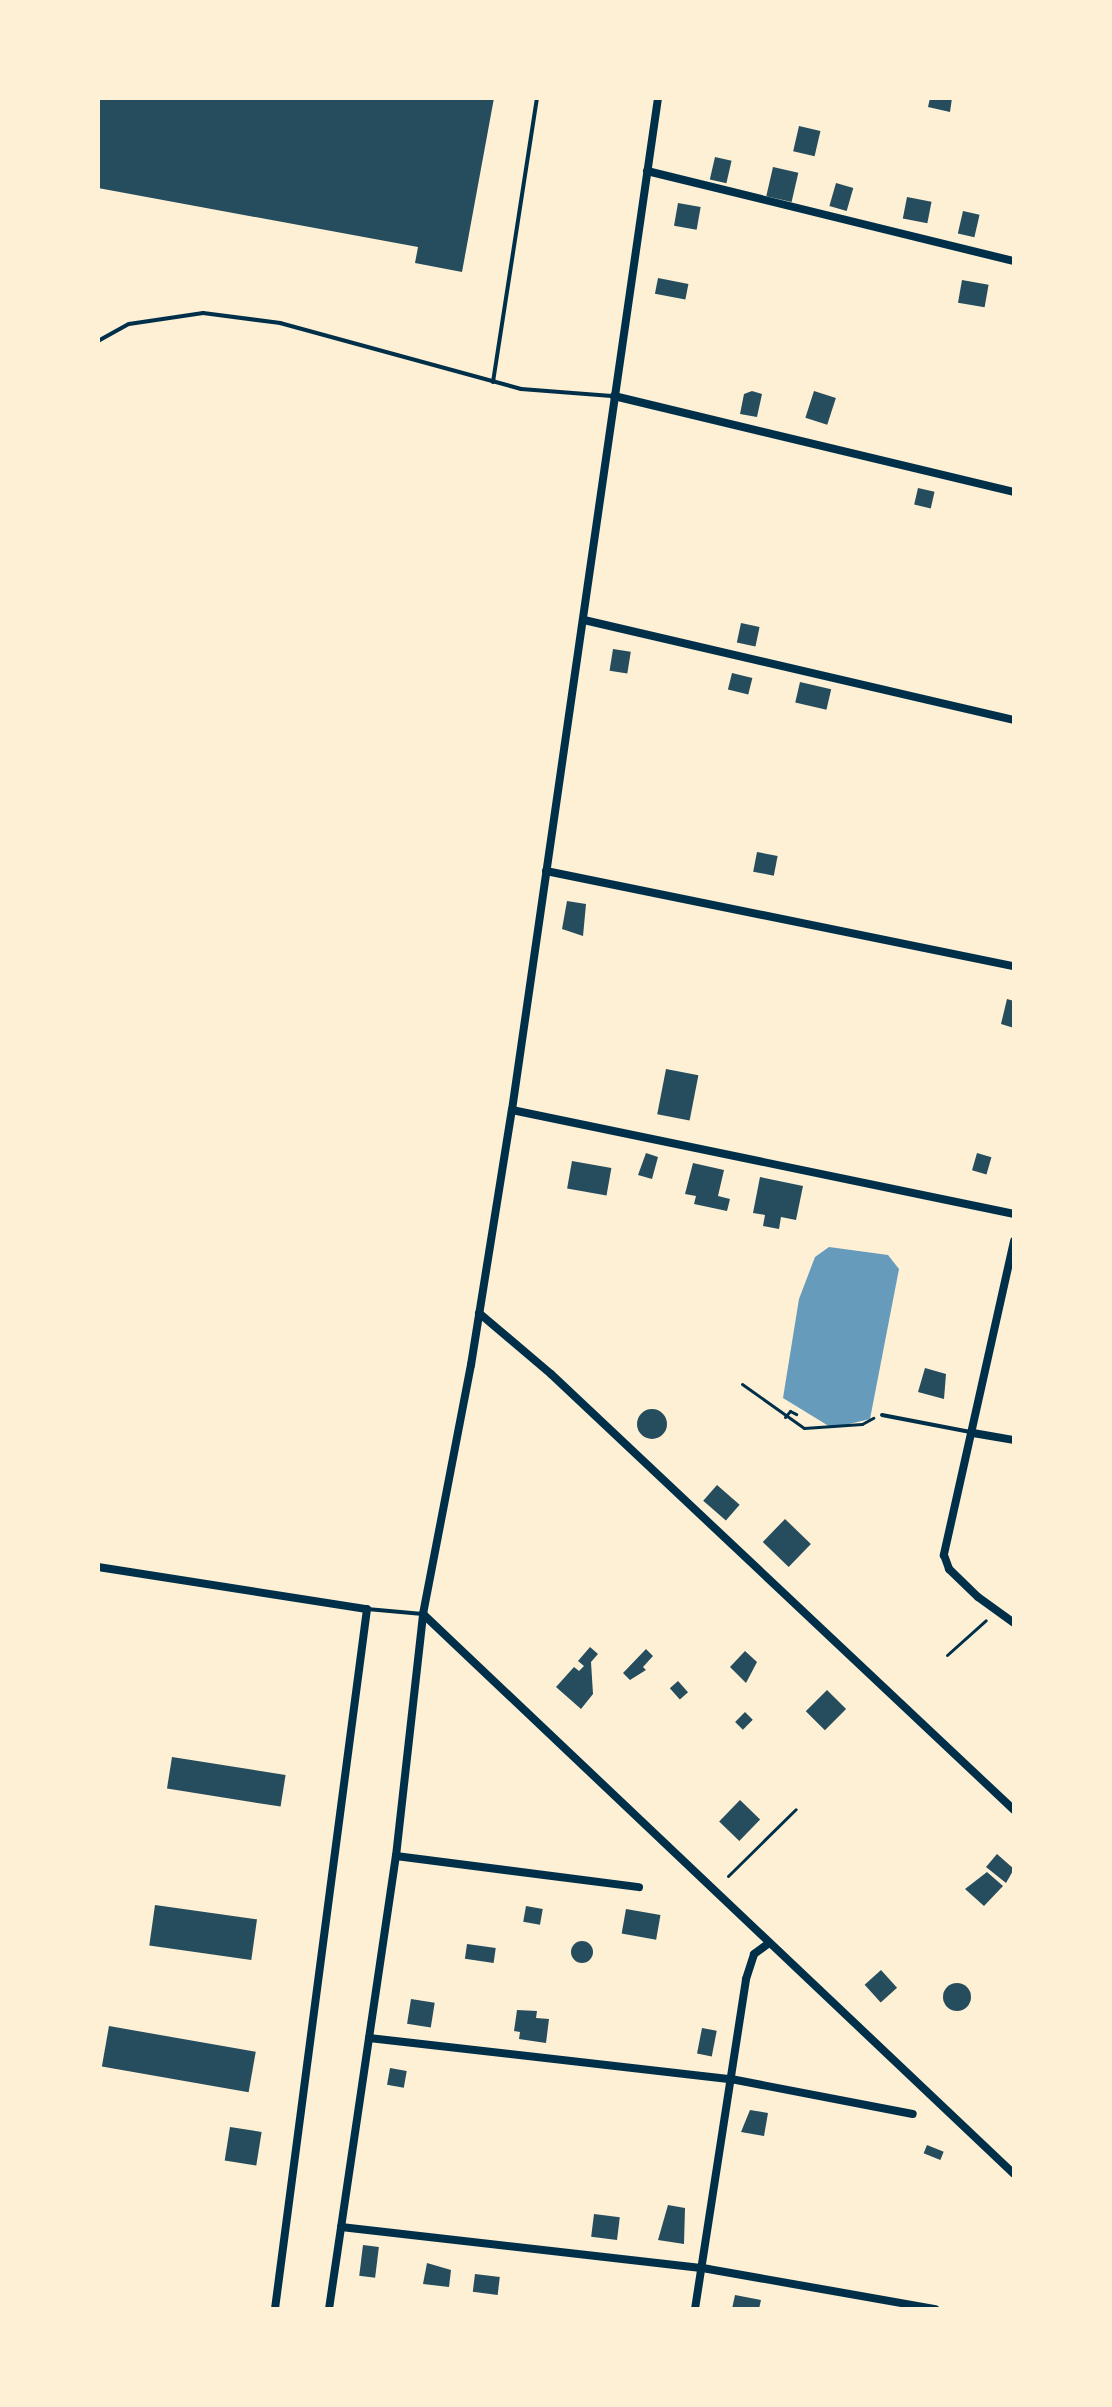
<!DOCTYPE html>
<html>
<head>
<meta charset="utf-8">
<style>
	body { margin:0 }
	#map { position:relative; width:1112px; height:2407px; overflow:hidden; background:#fdf0d5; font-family:Montserrat,sans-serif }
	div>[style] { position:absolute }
	.water>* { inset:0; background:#669bbc }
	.building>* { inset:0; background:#264d5e; transform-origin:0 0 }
	.round { border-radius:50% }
	.path>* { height:3px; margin:-1.5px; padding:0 1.5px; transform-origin:1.5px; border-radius:1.5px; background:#003049 }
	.service>* { height:4px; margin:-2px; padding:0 2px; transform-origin:2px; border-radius:2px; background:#003049 }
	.minor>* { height:8px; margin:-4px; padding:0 4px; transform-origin:4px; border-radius:4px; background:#003049 }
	span { translate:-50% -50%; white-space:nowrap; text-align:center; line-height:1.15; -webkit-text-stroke:7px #fdf0d5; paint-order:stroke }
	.frame { position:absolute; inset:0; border:100px solid #fdf0d5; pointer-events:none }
</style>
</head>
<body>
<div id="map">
	<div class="water">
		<div style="clip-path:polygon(829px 1247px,888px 1255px,899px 1269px,870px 1419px,832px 1428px,783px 1398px,799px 1299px,815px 1257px)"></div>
	</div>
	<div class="building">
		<div style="clip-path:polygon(98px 98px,494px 98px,462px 272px,415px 263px,418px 247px,98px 188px)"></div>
		<div style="clip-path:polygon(930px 98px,952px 98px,950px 112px,928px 107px)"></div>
		<div style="left:799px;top:126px;width:22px;height:26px;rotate:13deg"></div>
		<div style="left:715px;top:157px;width:17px;height:23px;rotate:13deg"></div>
		<div style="left:773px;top:167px;width:26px;height:30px;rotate:13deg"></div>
		<div style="left:836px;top:183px;width:18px;height:24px;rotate:16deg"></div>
		<div style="left:907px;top:197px;width:25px;height:22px;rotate:11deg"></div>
		<div style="left:678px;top:203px;width:23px;height:23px;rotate:10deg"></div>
		<div style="left:963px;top:211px;width:17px;height:23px;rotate:13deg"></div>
		<div style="left:658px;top:278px;width:31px;height:16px;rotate:11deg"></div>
		<div style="left:962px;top:280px;width:27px;height:23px;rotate:10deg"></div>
		<div style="clip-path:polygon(752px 391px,762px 394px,757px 417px,740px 414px,744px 394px)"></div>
		<div style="left:814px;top:391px;width:23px;height:28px;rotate:18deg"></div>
		<div style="left:918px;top:488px;width:17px;height:17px;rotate:13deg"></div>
		<div style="left:741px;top:623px;width:19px;height:20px;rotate:12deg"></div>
		<div style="left:613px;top:649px;width:18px;height:22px;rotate:9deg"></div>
		<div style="left:732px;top:673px;width:21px;height:17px;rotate:14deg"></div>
		<div style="left:800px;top:682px;width:32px;height:21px;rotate:13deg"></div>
		<div style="left:757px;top:852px;width:21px;height:20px;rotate:11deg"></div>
		<div style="clip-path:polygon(567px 901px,586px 904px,583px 936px,562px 929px)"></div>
		<div style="clip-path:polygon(1007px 999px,1014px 1001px,1014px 1028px,1001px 1024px)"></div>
		<div style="left:666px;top:1069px;width:33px;height:46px;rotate:11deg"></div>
		<div style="clip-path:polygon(646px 1153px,658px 1157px,652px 1179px,638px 1175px)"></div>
		<div style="left:977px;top:1153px;width:15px;height:18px;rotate:16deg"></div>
		<div style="left:572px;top:1161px;width:40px;height:28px;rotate:10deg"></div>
		<div style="clip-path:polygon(693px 1163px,724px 1170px,718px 1196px,730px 1199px,727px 1211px,694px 1204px,696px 1196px,685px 1194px)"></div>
		<div style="clip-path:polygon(760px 1177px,803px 1186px,796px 1220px,781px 1217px,779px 1229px,763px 1226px,765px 1215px,753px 1213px)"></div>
		<div style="clip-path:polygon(925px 1368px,946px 1374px,944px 1399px,918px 1392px)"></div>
		<div class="round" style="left:637px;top:1409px;width:30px;height:30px"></div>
		<div style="left:717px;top:1485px;width:30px;height:21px;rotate:41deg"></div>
		<div style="left:785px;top:1519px;width:36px;height:32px;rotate:44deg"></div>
		<div style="clip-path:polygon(590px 1647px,598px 1654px,591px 1662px,593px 1694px,581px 1709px,556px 1687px,574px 1667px,579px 1671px,584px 1666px,578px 1661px)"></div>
		<div style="clip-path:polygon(646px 1649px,653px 1656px,643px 1667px,646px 1670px,630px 1680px,623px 1673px)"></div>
		<div style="clip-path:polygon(745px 1651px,757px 1662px,746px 1683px,730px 1667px)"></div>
		<div style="left:678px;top:1681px;width:15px;height:11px;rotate:48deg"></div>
		<div style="left:827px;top:1690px;width:27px;height:30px;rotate:45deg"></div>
		<div style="left:745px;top:1712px;width:11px;height:14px;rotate:45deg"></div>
		<div style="left:172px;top:1757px;width:115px;height:32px;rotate:9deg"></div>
		<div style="left:740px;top:1800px;width:28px;height:30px;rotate:44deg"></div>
		<div style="clip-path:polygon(997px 1854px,1014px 1869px,1006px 1883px,986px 1867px)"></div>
		<div style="clip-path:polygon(987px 1872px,1003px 1886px,984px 1906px,965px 1889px)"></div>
		<div style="left:155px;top:1905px;width:103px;height:41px;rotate:8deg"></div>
		<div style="left:526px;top:1906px;width:17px;height:16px;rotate:10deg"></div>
		<div style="left:626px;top:1909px;width:35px;height:25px;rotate:10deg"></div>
		<div class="round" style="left:571px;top:1941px;width:22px;height:22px"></div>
		<div style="left:467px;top:1944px;width:29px;height:15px;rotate:8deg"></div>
		<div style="left:881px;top:1970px;width:24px;height:22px;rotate:48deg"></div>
		<div class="round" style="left:943px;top:1983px;width:28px;height:28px"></div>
		<div style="left:411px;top:1999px;width:24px;height:25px;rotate:9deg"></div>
		<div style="clip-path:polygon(517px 2010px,537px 2011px,536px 2018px,549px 2019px,546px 2043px,519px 2039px,520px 2032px,514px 2031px)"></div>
		<div style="left:109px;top:2026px;width:149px;height:41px;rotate:10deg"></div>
		<div style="left:702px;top:2028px;width:15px;height:26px;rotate:11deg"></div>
		<div style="left:390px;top:2068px;width:17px;height:17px;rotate:10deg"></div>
		<div style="clip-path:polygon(750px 2110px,768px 2113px,764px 2136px,741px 2132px)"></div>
		<div style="left:230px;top:2127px;width:32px;height:34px;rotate:9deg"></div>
		<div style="left:927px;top:2145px;width:18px;height:9px;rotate:22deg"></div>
		<div style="clip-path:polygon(668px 2205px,685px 2208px,684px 2244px,658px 2240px)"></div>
		<div style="left:594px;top:2214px;width:26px;height:23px;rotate:7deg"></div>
		<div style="left:363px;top:2245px;width:16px;height:31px;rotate:7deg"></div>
		<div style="clip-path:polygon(427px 2263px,451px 2270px,449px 2287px,423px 2284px)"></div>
		<div style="left:475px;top:2274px;width:25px;height:18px;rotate:7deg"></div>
		<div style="clip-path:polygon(735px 2295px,761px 2300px,759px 2309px,732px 2309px)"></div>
	</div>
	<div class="path">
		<div style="left:742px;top:1384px;width:76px;rotate:35.4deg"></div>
		<div style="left:804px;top:1428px;width:58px;rotate:-3.9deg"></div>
		<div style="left:862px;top:1424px;width:13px;rotate:-29deg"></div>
		<div style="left:785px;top:1417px;width:8px;rotate:-50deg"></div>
		<div style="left:790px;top:1411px;width:7px;rotate:27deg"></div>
		<div style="left:947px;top:1655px;width:52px;rotate:-41.9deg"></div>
		<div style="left:728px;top:1876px;width:95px;rotate:-44.6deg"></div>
	</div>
	<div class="service">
		<div style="left:98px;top:341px;width:35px;rotate:-29deg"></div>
		<div style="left:129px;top:324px;width:75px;rotate:-8.5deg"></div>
		<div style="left:203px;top:313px;width:78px;rotate:7.4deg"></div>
		<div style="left:280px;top:323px;width:250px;rotate:15.3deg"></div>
		<div style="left:521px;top:389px;width:91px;rotate:4.4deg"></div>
		<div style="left:493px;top:382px;width:287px;rotate:-81.2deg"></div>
		<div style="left:882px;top:1415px;width:90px;rotate:10.9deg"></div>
		<div style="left:367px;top:1609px;width:56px;rotate:5.1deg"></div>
	</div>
	<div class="minor">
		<div style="left:647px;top:171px;width:378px;rotate:13.8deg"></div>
		<div style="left:614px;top:396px;width:411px;rotate:13.5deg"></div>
		<div style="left:584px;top:620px;width:441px;rotate:13.1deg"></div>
		<div style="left:546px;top:871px;width:478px;rotate:11.5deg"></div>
		<div style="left:512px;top:1110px;width:513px;rotate:11.7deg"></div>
		<div style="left:1014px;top:1241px;width:322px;rotate:102.6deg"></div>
		<div style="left:944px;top:1555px;width:15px;rotate:70deg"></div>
		<div style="left:949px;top:1569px;width:40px;rotate:44deg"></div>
		<div style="left:978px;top:1597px;width:44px;rotate:35.8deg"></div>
		<div style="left:479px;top:1313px;width:94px;rotate:40.3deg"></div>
		<div style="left:551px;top:1374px;width:636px;rotate:43.28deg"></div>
		<div style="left:973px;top:1433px;width:42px;rotate:9.7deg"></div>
		<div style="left:98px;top:1567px;width:272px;rotate:8.9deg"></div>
		<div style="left:367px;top:1609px;width:706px;rotate:97.49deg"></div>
		<div style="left:423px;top:1614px;width:814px;rotate:43.46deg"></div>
		<div style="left:396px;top:1856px;width:245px;rotate:7.3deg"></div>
		<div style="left:369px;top:2038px;width:364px;rotate:6.5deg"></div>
		<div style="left:731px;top:2079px;width:185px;rotate:10.9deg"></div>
		<div style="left:341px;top:2227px;width:369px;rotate:6.5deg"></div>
		<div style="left:708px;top:2269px;width:231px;rotate:10deg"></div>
		<div style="left:329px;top:2309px;width:458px;rotate:-81.6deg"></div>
		<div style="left:396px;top:1856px;width:244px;rotate:-83.6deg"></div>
		<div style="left:423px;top:1614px;width:254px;rotate:-79.1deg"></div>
		<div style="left:471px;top:1365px;width:258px;rotate:-80.9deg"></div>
		<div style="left:512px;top:1110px;width:1022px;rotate:-81.79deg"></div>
		<div style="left:695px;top:2309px;width:334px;rotate:-81.2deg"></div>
		<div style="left:746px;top:1979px;width:26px;rotate:-72deg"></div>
		<div style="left:754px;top:1954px;width:17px;rotate:-36deg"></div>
	</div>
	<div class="frame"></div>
</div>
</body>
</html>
